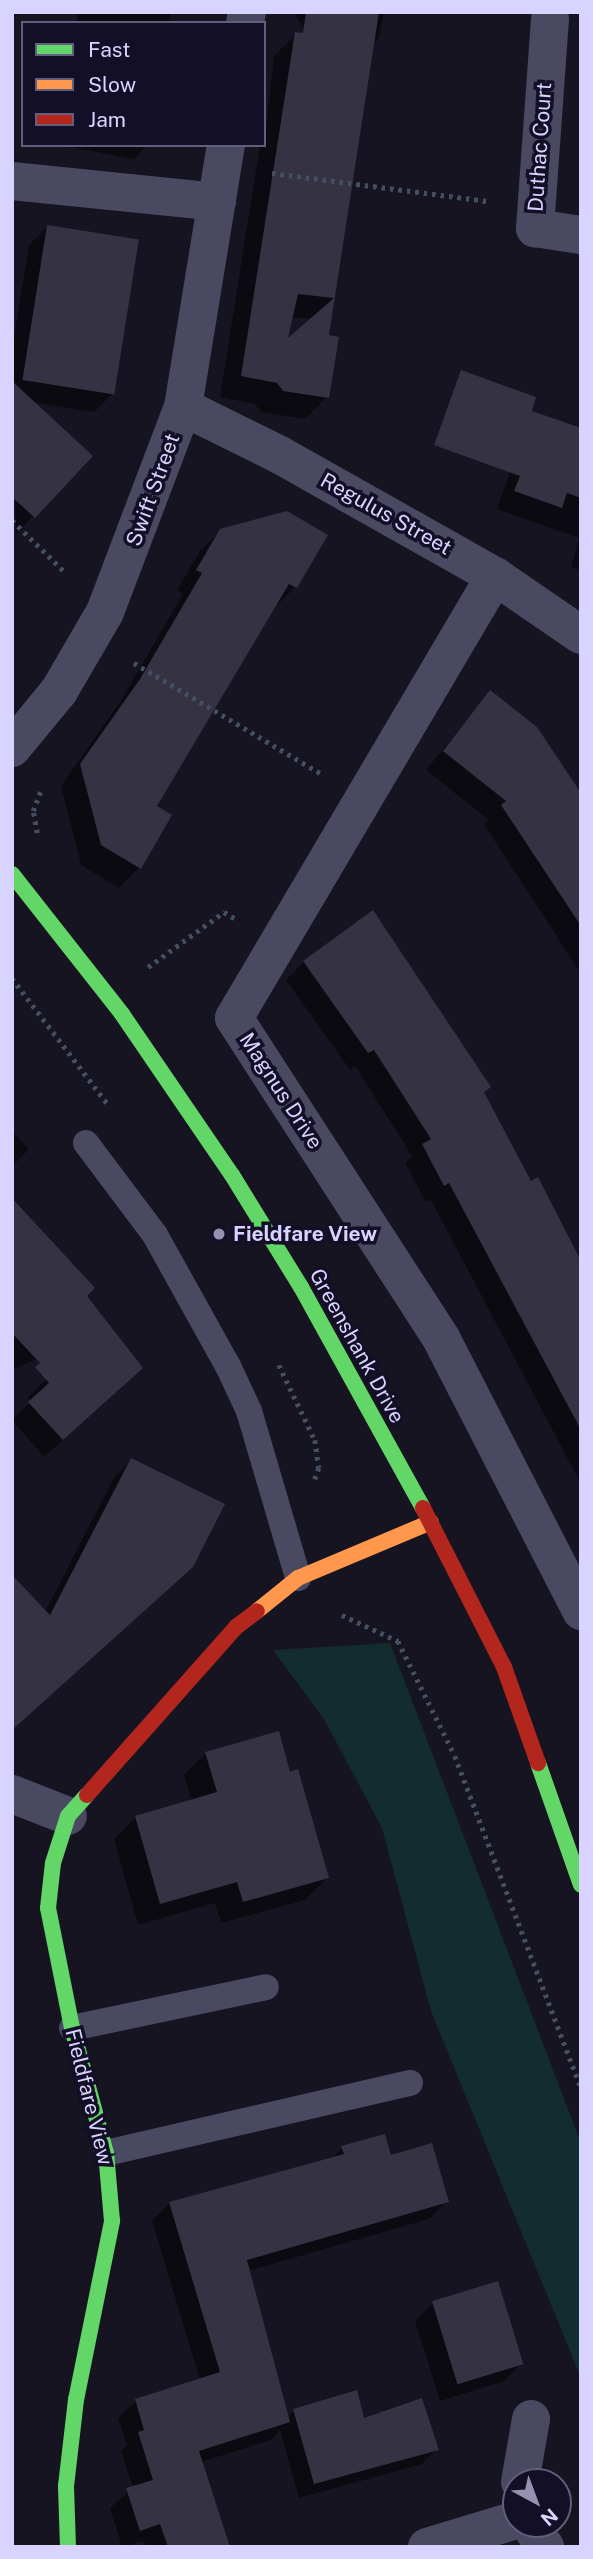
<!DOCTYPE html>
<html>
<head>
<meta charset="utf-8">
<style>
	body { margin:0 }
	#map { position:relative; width:593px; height:2559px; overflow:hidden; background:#161421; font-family:"Public Sans",sans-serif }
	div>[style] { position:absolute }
	.green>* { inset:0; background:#132c2d }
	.shadow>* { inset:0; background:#0007; transform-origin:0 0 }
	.building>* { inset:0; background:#343243; transform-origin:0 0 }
	.path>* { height:4.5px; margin-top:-2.25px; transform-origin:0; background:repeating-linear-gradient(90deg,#44505f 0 3.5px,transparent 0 8.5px) }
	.lane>* { height:26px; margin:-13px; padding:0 13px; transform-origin:13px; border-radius:13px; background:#4a4962 }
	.street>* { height:38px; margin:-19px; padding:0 19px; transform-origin:19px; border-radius:19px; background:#4a4962 }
	.fast>* { height:16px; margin:-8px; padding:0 8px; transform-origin:8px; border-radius:8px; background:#63d668 }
	.slow>* { height:16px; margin:-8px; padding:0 8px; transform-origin:8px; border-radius:8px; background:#ff974d }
	.jam>* { height:16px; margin:-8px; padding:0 8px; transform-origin:8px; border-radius:8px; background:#b3261e }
	.dots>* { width:19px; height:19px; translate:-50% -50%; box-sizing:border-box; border:4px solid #130f26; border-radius:50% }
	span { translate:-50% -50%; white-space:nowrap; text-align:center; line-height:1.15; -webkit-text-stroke:7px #130f26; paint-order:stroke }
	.street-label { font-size:21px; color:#d9d4ff }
	.poi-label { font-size:21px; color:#d9d4ff; font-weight:700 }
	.left { translate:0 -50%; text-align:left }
	.frame { position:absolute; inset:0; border:14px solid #d9d4ff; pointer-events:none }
	.legend { position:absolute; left:21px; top:21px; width:245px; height:126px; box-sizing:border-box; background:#130f26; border:2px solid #625e7d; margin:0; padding:9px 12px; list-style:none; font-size:21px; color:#d9d4ff }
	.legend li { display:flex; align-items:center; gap:14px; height:35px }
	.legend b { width:35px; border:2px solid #625e7d }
	.north { position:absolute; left:502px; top:2468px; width:70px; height:70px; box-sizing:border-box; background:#130f26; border:2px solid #625e7d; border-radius:50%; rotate:139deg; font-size:19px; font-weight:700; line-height:28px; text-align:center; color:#d9d4ff }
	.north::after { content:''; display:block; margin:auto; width:24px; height:32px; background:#9591b1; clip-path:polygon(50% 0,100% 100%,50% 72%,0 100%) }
</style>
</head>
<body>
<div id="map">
	<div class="green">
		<div style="clip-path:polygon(390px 1643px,581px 2143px,581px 2378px,431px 2011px,382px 1828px,324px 1719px,273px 1650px)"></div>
	</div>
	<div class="shadow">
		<div style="left:77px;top:12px;width:93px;height:11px"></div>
		<div style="clip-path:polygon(evenodd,299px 12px,384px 12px,379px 38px,373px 44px,327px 337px,327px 397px,305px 419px,261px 412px,255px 404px,220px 397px,260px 145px,264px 145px,274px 56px,296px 34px,310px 36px,295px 16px,299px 12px,291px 317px,312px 319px,285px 343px,291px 317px)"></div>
		<div style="clip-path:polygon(58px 145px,147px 145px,134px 159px)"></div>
		<div style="clip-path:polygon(47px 227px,112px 394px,94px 412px,32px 402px,33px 516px,16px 534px,12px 350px,29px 245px)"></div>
		<div style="clip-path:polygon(581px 466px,581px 570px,571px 567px,579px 538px,497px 509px,511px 469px)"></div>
		<div style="clip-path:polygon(221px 530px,295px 587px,275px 607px,155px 806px,139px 868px,119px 888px,81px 865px,61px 786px,120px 702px,183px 594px,177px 590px,200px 551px)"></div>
		<div style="clip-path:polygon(490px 692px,581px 796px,581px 974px,484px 824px,489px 820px,426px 770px)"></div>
		<div style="clip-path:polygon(304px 962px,482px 1093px,530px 1183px,581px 1263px,581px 1484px,431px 1200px,426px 1202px,405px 1163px,412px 1156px,355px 1066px,350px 1070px,286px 980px)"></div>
		<div style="clip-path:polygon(12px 1131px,29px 1149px,12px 1166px)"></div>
		<div style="clip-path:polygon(12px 1197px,93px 1288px,85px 1296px,123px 1386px,44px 1457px,12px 1420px,31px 1401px,28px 1397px,91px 1335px,12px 1370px)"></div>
		<div style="clip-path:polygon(131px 1460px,12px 1730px,45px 1612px,115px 1476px)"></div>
		<div style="clip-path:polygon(206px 1753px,289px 1774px,327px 1878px,305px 1900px,221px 1923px,215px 1903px,138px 1925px,114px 1839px,136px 1817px,192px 1801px,184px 1775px)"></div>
		<div style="clip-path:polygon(342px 2148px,390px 2157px,447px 2201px,429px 2219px,248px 2271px,287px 2418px,294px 2411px,363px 2420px,437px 2449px,422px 2464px,299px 2498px,280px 2430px,271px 2440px,201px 2462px,228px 2547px,145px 2547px,143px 2541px,122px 2547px,110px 2508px,133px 2488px,121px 2451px,127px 2445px,118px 2418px,136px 2401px,200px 2380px,152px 2221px,170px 2203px,331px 2159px)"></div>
		<div style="clip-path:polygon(433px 2303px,522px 2363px,504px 2381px,440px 2401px,415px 2321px)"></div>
	</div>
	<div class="building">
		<div style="clip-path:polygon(evenodd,306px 12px,379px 12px,329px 335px,339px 337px,329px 398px,283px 391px,277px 383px,241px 376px,295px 32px,303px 33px,306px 12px,298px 294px,334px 298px,288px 338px,298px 294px)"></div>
		<div style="left:47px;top:225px;width:93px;height:157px;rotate:9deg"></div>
		<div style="clip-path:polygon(461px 370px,536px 397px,532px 411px,581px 428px,581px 498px,567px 493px,562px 508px,514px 491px,520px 476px,434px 445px)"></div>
		<div style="clip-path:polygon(12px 381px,93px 456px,35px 518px,12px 497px)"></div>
		<div style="clip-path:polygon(287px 511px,328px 535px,297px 588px,289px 584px,157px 806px,172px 815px,141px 869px,101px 845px,80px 764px,140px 679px,202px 573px,196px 570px,220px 529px)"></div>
		<div style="clip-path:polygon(490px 690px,537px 727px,581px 793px,581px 926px,501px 805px,506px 801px,443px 751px)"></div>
		<div style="clip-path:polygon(373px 910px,491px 1087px,484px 1092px,531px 1181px,538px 1177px,581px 1261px,581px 1430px,449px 1183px,444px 1186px,422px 1144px,431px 1139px,374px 1050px,368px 1053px,303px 961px)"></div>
		<div style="clip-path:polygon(12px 1198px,95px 1288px,87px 1296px,143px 1368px,63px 1440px,28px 1402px,49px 1383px,35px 1367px,40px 1363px,12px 1333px)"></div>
		<div style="clip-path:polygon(131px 1458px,225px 1504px,193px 1567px,12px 1730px,12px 1575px,50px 1615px)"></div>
		<div style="clip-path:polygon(279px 1731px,290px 1772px,298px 1769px,329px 1878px,243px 1902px,237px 1882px,160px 1904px,135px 1816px,217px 1792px,205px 1752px)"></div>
		<div style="clip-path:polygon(385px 2134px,391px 2155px,432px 2143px,449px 2202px,247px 2260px,290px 2422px,199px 2451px,230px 2547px,168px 2547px,160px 2524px,140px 2531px,126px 2488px,153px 2480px,138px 2432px,144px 2430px,135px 2399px,220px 2372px,169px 2202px,344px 2154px,341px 2146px)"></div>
		<div style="left:498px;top:2281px;width:87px;height:69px;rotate:73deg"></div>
		<div style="clip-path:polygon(357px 2390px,364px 2418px,422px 2398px,439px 2450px,314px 2484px,293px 2409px)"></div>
	</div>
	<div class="path">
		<div style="left:272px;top:173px;width:219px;rotate:7.4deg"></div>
		<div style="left:12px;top:520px;width:76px;rotate:44.5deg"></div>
		<div style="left:134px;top:663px;width:218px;rotate:30.6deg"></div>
		<div style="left:37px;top:833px;width:22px;rotate:-100deg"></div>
		<div style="left:33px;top:811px;width:25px;rotate:-69deg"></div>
		<div style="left:148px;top:967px;width:94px;rotate:-35.9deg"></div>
		<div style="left:224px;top:912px;width:14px;rotate:30deg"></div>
		<div style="left:12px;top:978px;width:157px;rotate:52.8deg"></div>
		<div style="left:279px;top:1365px;width:83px;rotate:64.4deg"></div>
		<div style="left:315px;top:1440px;width:28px;rotate:82deg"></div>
		<div style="left:319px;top:1468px;width:12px;rotate:110deg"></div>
		<div style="left:342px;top:1615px;width:62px;rotate:24.9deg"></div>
		<div style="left:398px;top:1641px;width:128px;rotate:63.6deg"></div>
		<div style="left:455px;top:1756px;width:354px;rotate:69.2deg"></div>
	</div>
	<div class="lane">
		<div style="left:86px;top:1143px;width:115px;rotate:53.1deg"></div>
		<div style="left:155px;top:1235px;width:150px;rotate:60.9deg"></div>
		<div style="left:228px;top:1366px;width:50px;rotate:65deg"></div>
		<div style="left:249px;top:1411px;width:174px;rotate:73.6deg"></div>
		<div style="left:72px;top:2028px;width:198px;rotate:-11.9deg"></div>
		<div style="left:106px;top:2153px;width:312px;rotate:-13deg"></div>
	</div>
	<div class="street">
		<div style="left:550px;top:19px;width:210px;rotate:94.1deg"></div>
		<div style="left:535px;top:228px;width:47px;rotate:8.7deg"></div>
		<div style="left:245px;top:23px;width:11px;rotate:-80deg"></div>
		<div style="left:12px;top:181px;width:206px;rotate:5.8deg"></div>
		<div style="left:183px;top:407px;width:108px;rotate:26.3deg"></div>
		<div style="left:280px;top:455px;width:247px;rotate:29.4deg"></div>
		<div style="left:495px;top:576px;width:104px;rotate:34.5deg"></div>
		<div style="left:495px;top:576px;width:513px;rotate:120.56deg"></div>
		<div style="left:234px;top:1018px;width:383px;rotate:57.1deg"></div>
		<div style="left:442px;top:1340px;width:305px;rotate:62.8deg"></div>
		<div style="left:12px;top:748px;width:74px;rotate:-50.5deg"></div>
		<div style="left:59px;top:691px;width:91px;rotate:-59.8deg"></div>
		<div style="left:105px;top:612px;width:219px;rotate:-69.2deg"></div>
		<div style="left:183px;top:407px;width:266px;rotate:-80.7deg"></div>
		<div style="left:12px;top:1794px;width:60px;rotate:21.4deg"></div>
		<div style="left:520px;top:2482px;width:64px;rotate:-80.1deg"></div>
		<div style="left:529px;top:2524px;width:28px;rotate:55deg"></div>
		<div style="left:427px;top:2547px;width:93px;rotate:-16.9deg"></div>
	</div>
	<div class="fast">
		<div style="left:12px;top:874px;width:178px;rotate:51.8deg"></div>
		<div style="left:122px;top:1014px;width:195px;rotate:55.7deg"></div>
		<div style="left:232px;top:1175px;width:132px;rotate:58.4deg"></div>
		<div style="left:301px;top:1287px;width:252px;rotate:61.1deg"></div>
		<div style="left:538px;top:1763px;width:129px;rotate:70.6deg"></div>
		<div style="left:68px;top:2547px;width:61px;rotate:-91.9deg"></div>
		<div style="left:66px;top:2486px;width:87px;rotate:-83.4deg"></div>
		<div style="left:76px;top:2400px;width:183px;rotate:-78.6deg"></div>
		<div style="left:112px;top:2221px;width:68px;rotate:-95deg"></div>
		<div style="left:106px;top:2153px;width:130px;rotate:-105.2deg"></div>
		<div style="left:72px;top:2028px;width:122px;rotate:-101.3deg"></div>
		<div style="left:48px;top:1908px;width:45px;rotate:-83.7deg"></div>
		<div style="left:53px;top:1863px;width:49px;rotate:-72.3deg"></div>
		<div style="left:68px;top:1816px;width:28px;rotate:-48deg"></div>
	</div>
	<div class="slow">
		<div style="left:257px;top:1611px;width:53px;rotate:-38.8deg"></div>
		<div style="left:298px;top:1578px;width:144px;rotate:-22.8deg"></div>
	</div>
	<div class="jam">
		<div style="left:423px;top:1508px;width:178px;rotate:63deg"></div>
		<div style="left:504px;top:1667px;width:102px;rotate:70.5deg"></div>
		<div style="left:87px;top:1795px;width:225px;rotate:-48.4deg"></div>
		<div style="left:236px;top:1627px;width:26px;rotate:-37deg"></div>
	</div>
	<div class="dots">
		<div style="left:219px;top:1234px;background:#9591b1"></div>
	</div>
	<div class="street-label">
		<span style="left:540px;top:147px;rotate:-86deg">Duthac Court</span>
		<span style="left:153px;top:490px;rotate:-70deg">Swift Street</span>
		<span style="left:386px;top:514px;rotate:29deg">Regulus Street</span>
		<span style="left:281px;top:1091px;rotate:57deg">Magnus Drive</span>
		<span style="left:357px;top:1346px;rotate:61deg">Greenshank Drive</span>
		<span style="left:89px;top:2097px;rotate:76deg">Fieldfare View</span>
	</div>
	<div class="poi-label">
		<span class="left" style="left:233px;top:1234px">Fieldfare View</span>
	</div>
	<div class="frame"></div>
	<ul class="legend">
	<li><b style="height:9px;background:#63d668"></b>Fast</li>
	<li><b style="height:9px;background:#ff974d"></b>Slow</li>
	<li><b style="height:9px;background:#b3261e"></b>Jam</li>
	</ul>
	<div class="north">N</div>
</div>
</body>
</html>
